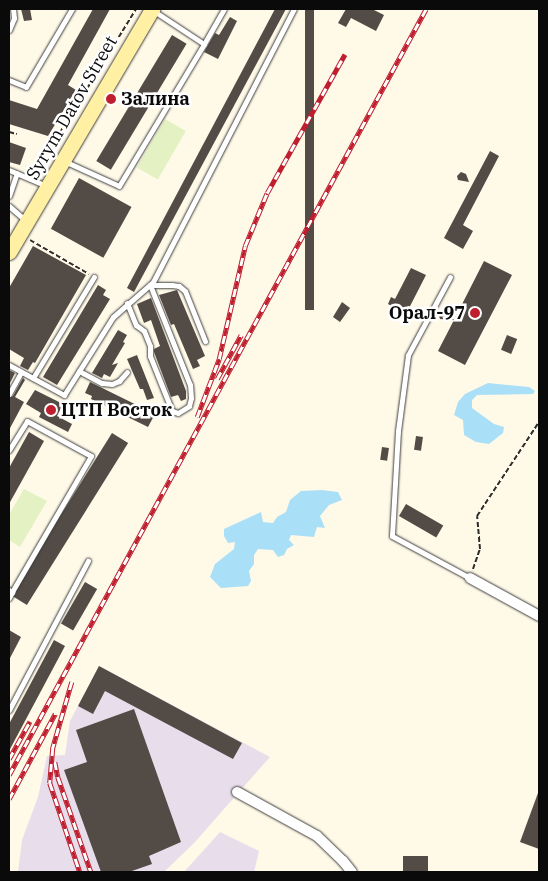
<!DOCTYPE html>
<html>
<head>
<meta charset="utf-8">
<style>
	body { margin:0 }
	#map { position:relative; width:548px; height:881px; overflow:hidden; background:#fff9e8; font-family:"IBM Plex Serif",serif }
	div>[style] { position:absolute }
	.industrial>* { inset:0; background:#e8ddea }
	.pitch>* { inset:0; background:#e3f1c3; transform-origin:0 0 }
	.water>* { inset:0; background:#aadff8 }
	.building>* { inset:0; background:#534b46; transform-origin:0 0 }
	.path>* { height:2px; margin-top:-1px; transform-origin:0; background:repeating-linear-gradient(90deg,#2c2c2c 0 5px,transparent 0 7.5px) }
	.roads { filter:drop-shadow(0 0 1px #3d3d3d) drop-shadow(0 0 1px #3d3d3d) }
	.lane>* { height:5px; margin:-2.5px; padding:0 2.5px; transform-origin:2.5px; border-radius:2.5px; background:#fff }
	.street>* { height:10px; margin:-5px; padding:0 5px; transform-origin:5px; border-radius:5px; background:#fff }
	.secondary>* { height:15px; margin:-7.5px; padding:0 7.5px; transform-origin:7.5px; border-radius:7.5px; background:#fff0a3 }
	.rail>* { height:4.5px; margin-top:-2.25px; transform-origin:0; background:repeating-linear-gradient(90deg,#fff 0 8px,#be1e2e 0 16px); box-sizing:border-box; border-block:1px solid #be1e2e }
	.dots>* { width:14px; height:14px; translate:-50% -50%; box-sizing:border-box; border:2px solid #fff; border-radius:50% }
	span { translate:-50% -50%; white-space:nowrap; text-align:center; line-height:1.15; -webkit-text-stroke:5px #fff; paint-order:stroke }
	.poi-label { font-size:18px; color:#0a0a0a; font-weight:700 }
	.left { translate:0 -50%; text-align:left }
	.right { translate:-100% -50%; text-align:right }
	.street-label { font-size:18px; color:#0a0a0a }
	.frame { position:absolute; inset:0; border:10px solid #0a0a0a; pointer-events:none }
</style>
</head>
<body>
<div id="map">
	<div class="industrial">
		<div style="clip-path:polygon(99px 666px,270px 757px,194px 843px,164px 872px,18px 872px,22px 840px,38px 797px,47px 756px,65px 755px,70px 721px)"></div>
		<div style="clip-path:polygon(220px 832px,259px 851px,254px 872px,184px 872px)"></div>
	</div>
	<div class="pitch">
		<div style="left:165px;top:119px;width:24px;height:56px;rotate:30deg"></div>
		<div style="clip-path:polygon(24px 489px,47px 501px,20px 547px,9px 540px,9px 515px)"></div>
	</div>
	<div class="water">
		<div style="clip-path:polygon(488px 383px,529px 387px,535px 391px,533px 394px,477px 395px,472px 400px,472px 408px,494px 424px,504px 427px,503px 433px,489px 444px,476px 442px,464px 435px,463px 420px,454px 415px,458px 402px,465px 394px)"></div>
		<div style="clip-path:polygon(322px 490px,338px 492px,342px 500px,329px 505px,320px 516px,325px 528px,317px 527px,314px 537px,291px 535px,289px 540px,294px 545px,287px 549px,284px 555px,278px 557px,273px 550px,258px 549px,254px 555px,254px 564px,249px 571px,251px 581px,248px 586px,221px 588px,210px 577px,215px 564px,234px 549px,235px 542px,228px 543px,224px 536px,224px 529px,261px 512px,263px 522px,273px 523px,277px 517px,286px 512px,290px 500px,301px 491px)"></div>
	</div>
	<div class="building">
		<div style="clip-path:polygon(21px 9px,30px 9px,32px 20px,24px 21px)"></div>
		<div style="clip-path:polygon(93px 9px,110px 9px,68px 85px,76px 90px,48px 136px,9px 124px,9px 100px,37px 109px)"></div>
		<div style="clip-path:polygon(275px 9px,286px 9px,134px 292px,127px 288px)"></div>
		<div style="left:305px;top:9px;width:9px;height:301px"></div>
		<div style="clip-path:polygon(346px 9px,372px 9px,384px 15px,376px 31px,351px 18px,346px 27px,338px 23px)"></div>
		<div style="clip-path:polygon(230px 17px,237px 21px,218px 59px,204px 52px,215px 33px,219px 35px)"></div>
		<div style="left:172px;top:35px;width:17px;height:147px;rotate:31deg"></div>
		<div style="clip-path:polygon(9px 142px,26px 148px,20px 165px,9px 162px)"></div>
		<div style="clip-path:polygon(490px 151px,499px 156px,463px 225px,473px 231px,463px 249px,444px 238px)"></div>
		<div style="clip-path:polygon(461px 172px,466px 174px,469px 182px,458px 180px,457px 176px)"></div>
		<div style="left:79px;top:178px;width:60px;height:58px;rotate:29deg"></div>
		<div style="clip-path:polygon(33px 246px,86px 275px,35px 363px,33px 362px,28px 370px,20px 366px,24px 358px,9px 349px,9px 288px)"></div>
		<div style="clip-path:polygon(484px 261px,512px 275px,465px 365px,438px 351px,454px 320px,440px 319px,438px 313px,445px 309px,454px 320px)"></div>
		<div style="clip-path:polygon(411px 268px,426px 275px,406px 314px,388px 304px,391px 297px,395px 299px)"></div>
		<div style="clip-path:polygon(98px 285px,106px 290px,103px 295px,110px 299px,57px 385px,43px 377px)"></div>
		<div style="clip-path:polygon(177px 290px,205px 356px,197px 360px,200px 366px,193px 369px,174px 324px,171px 325px,159px 295px)"></div>
		<div style="clip-path:polygon(151px 298px,186px 391px,186px 399px,181px 401px,178px 395px,171px 397px,154px 352px,154px 349px,160px 346px,151px 320px,144px 323px,137px 304px)"></div>
		<div style="clip-path:polygon(342px 302px,350px 308px,340px 322px,333px 317px)"></div>
		<div style="clip-path:polygon(118px 330px,127px 335px,123px 342px,125px 343px,112px 365px,118px 363px,110px 377px,104px 374px,102px 378px,92px 373px)"></div>
		<div style="left:507px;top:335px;width:11px;height:16px;rotate:22deg"></div>
		<div style="clip-path:polygon(137px 355px,154px 398px,147px 400px,143px 389px,140px 389px,127px 359px)"></div>
		<div style="clip-path:polygon(9px 370px,15px 373px,9px 385px)"></div>
		<div style="clip-path:polygon(23px 378px,25px 380px,15px 397px,24px 402px,9px 430px,9px 398px,13px 396px)"></div>
		<div style="clip-path:polygon(90px 382px,155px 414px,148px 427px,91px 399px,92px 396px,85px 393px)"></div>
		<div style="clip-path:polygon(35px 390px,63px 404px,57px 416px,72px 424px,68px 432px,39px 417px,41px 413px,26px 404px)"></div>
		<div style="clip-path:polygon(29px 432px,44px 441px,9px 504px,9px 468px)"></div>
		<div style="left:112px;top:433px;width:19px;height:191px;rotate:32deg"></div>
		<div style="left:416px;top:436px;width:7px;height:14px;rotate:8deg"></div>
		<div style="left:382px;top:447px;width:7px;height:13px;rotate:8deg"></div>
		<div style="left:406px;top:504px;width:43px;height:14px;rotate:30deg"></div>
		<div style="left:85px;top:582px;width:14px;height:48px;rotate:30deg"></div>
		<div style="clip-path:polygon(9px 630px,21px 637px,9px 660px)"></div>
		<div style="clip-path:polygon(54px 640px,65px 646px,9px 751px,9px 724px)"></div>
		<div style="clip-path:polygon(99px 666px,242px 743px,233px 759px,105px 691px,93px 714px,78px 706px)"></div>
		<div style="clip-path:polygon(134px 709px,181px 842px,149px 856px,152px 864px,129px 872px,101px 872px,64px 770px,87px 762px,76px 730px)"></div>
		<div style="clip-path:polygon(538px 793px,539px 794px,539px 849px,520px 842px)"></div>
		<div style="left:403px;top:856px;width:25px;height:16px"></div>
	</div>
	<div class="path">
		<div style="left:9px;top:132px;width:8px;rotate:14deg"></div>
		<div style="left:48px;top:152px;width:168px;rotate:-58.4deg"></div>
		<div style="left:30px;top:240px;width:68px;rotate:30deg"></div>
		<div style="left:473px;top:569px;width:21px;rotate:-71deg"></div>
		<div style="left:480px;top:549px;width:33px;rotate:-95deg"></div>
		<div style="left:477px;top:516px;width:113px;rotate:-56.6deg"></div>
	</div>
	<div class="roads">
		<div class="lane">
			<div style="left:9px;top:30px;width:13px;rotate:-67deg"></div>
			<div style="left:14px;top:18px;width:9px;rotate:-96deg"></div>
			<div style="left:204px;top:44px;width:40px;rotate:-60.3deg"></div>
			<div style="left:9px;top:80px;width:18px;rotate:22deg"></div>
			<div style="left:26px;top:87px;width:91px;rotate:-59.5deg"></div>
			<div style="left:64px;top:161px;width:60px;rotate:24.4deg"></div>
			<div style="left:119px;top:186px;width:165px;rotate:-59.1deg"></div>
			<div style="left:204px;top:44px;width:60px;rotate:-146.6deg"></div>
			<div style="left:9px;top:170px;width:39px;rotate:23deg"></div>
			<div style="left:9px;top:196px;width:24px;rotate:-71deg"></div>
			<div style="left:9px;top:206px;width:23px;rotate:41deg"></div>
			<div style="left:450px;top:277px;width:89px;rotate:118.3deg"></div>
			<div style="left:408px;top:355px;width:77px;rotate:97.5deg"></div>
			<div style="left:398px;top:431px;width:105px;rotate:93.3deg"></div>
			<div style="left:392px;top:536px;width:89px;rotate:28.3deg"></div>
			<div style="left:127px;top:303px;width:24px;rotate:68deg"></div>
			<div style="left:136px;top:325px;width:10px;rotate:37deg"></div>
			<div style="left:144px;top:331px;width:16px;rotate:68deg"></div>
			<div style="left:150px;top:346px;width:10px;rotate:90deg"></div>
			<div style="left:150px;top:356px;width:59px;rotate:68.2deg"></div>
			<div style="left:172px;top:411px;width:6px;rotate:18deg"></div>
			<div style="left:178px;top:413px;width:13px;rotate:-32deg"></div>
			<div style="left:189px;top:406px;width:8px;rotate:-76deg"></div>
			<div style="left:191px;top:398px;width:13px;rotate:-94deg"></div>
			<div style="left:190px;top:385px;width:108px;rotate:-111.8deg"></div>
			<div style="left:150px;top:285px;width:22px"></div>
			<div style="left:172px;top:285px;width:7px;rotate:8deg"></div>
			<div style="left:179px;top:286px;width:8px;rotate:40deg"></div>
			<div style="left:185px;top:291px;width:54px;rotate:68.2deg"></div>
			<div style="left:9px;top:365px;width:63px;rotate:28.6deg"></div>
			<div style="left:64px;top:395px;width:92px;rotate:-57.9deg"></div>
			<div style="left:113px;top:317px;width:53px;rotate:-41.2deg"></div>
			<div style="left:153px;top:282px;width:307px;rotate:-62.7deg"></div>
			<div style="left:79px;top:371px;width:26px;rotate:28deg"></div>
			<div style="left:102px;top:383px;width:10px;rotate:6deg"></div>
			<div style="left:112px;top:384px;width:8px;rotate:-23deg"></div>
			<div style="left:119px;top:381px;width:12px;rotate:-48deg"></div>
			<div style="left:33px;top:378px;width:118px;rotate:-58.9deg"></div>
			<div style="left:9px;top:394px;width:25px;rotate:-61deg"></div>
			<div style="left:9px;top:450px;width:34px;rotate:-58deg"></div>
			<div style="left:27px;top:421px;width:73px;rotate:28.7deg"></div>
			<div style="left:91px;top:456px;width:157px;rotate:120.2deg"></div>
			<div style="left:9px;top:590px;width:4px;rotate:34deg"></div>
			<div style="left:12px;top:592px;width:7px;rotate:117deg"></div>
			<div style="left:9px;top:710px;width:169px;rotate:-62.1deg"></div>
		</div>
		<div class="street">
			<div style="left:470px;top:578px;width:79px;rotate:28.8deg"></div>
			<div style="left:237px;top:792px;width:91px;rotate:28.8deg"></div>
			<div style="left:317px;top:836px;width:36px;rotate:44deg"></div>
			<div style="left:343px;top:861px;width:14px;rotate:51deg"></div>
		</div>
		<div class="secondary">
			<div style="left:9px;top:252px;width:282px;rotate:-59.5deg"></div>
		</div>
	</div>
	<div class="rail">
		<div style="left:217px;top:379px;width:50px;rotate:-61.4deg"></div>
		<div style="left:197px;top:417px;width:62px;rotate:-69.2deg"></div>
		<div style="left:219px;top:359px;width:116px;rotate:-77deg"></div>
		<div style="left:245px;top:246px;width:57px;rotate:-67.5deg"></div>
		<div style="left:267px;top:193px;width:159px;rotate:-60.7deg"></div>
		<div style="left:72px;top:682px;width:69px;rotate:106.1deg"></div>
		<div style="left:53px;top:748px;width:35px;rotate:95deg"></div>
		<div style="left:50px;top:783px;width:94px;rotate:71.4deg"></div>
		<div style="left:9px;top:759px;width:43px;rotate:-61.1deg"></div>
		<div style="left:55px;top:762px;width:15px;rotate:79deg"></div>
		<div style="left:58px;top:777px;width:101px;rotate:70.8deg"></div>
		<div style="left:9px;top:775px;width:872px;rotate:-61.44deg"></div>
		<div style="left:9px;top:799px;width:97px;rotate:-61.6deg"></div>
	</div>
	<div class="dots">
		<div style="left:111px;top:99px;background:#be1e2e"></div>
		<div style="left:475px;top:313px;background:#be1e2e"></div>
		<div style="left:51px;top:410px;background:#be1e2e"></div>
	</div>
	<div class="poi-label">
		<span class="left" style="left:121px;top:99px">Залина</span>
		<span class="right" style="left:465px;top:313px">Орал-97</span>
		<span class="left" style="left:61px;top:410px">ЦТП Восток</span>
	</div>
	<div class="street-label">
		<span style="left:72px;top:108px;rotate:-60deg">Syrym Datov Street</span>
	</div>
	<div class="frame"></div>
</div>
</body>
</html>
